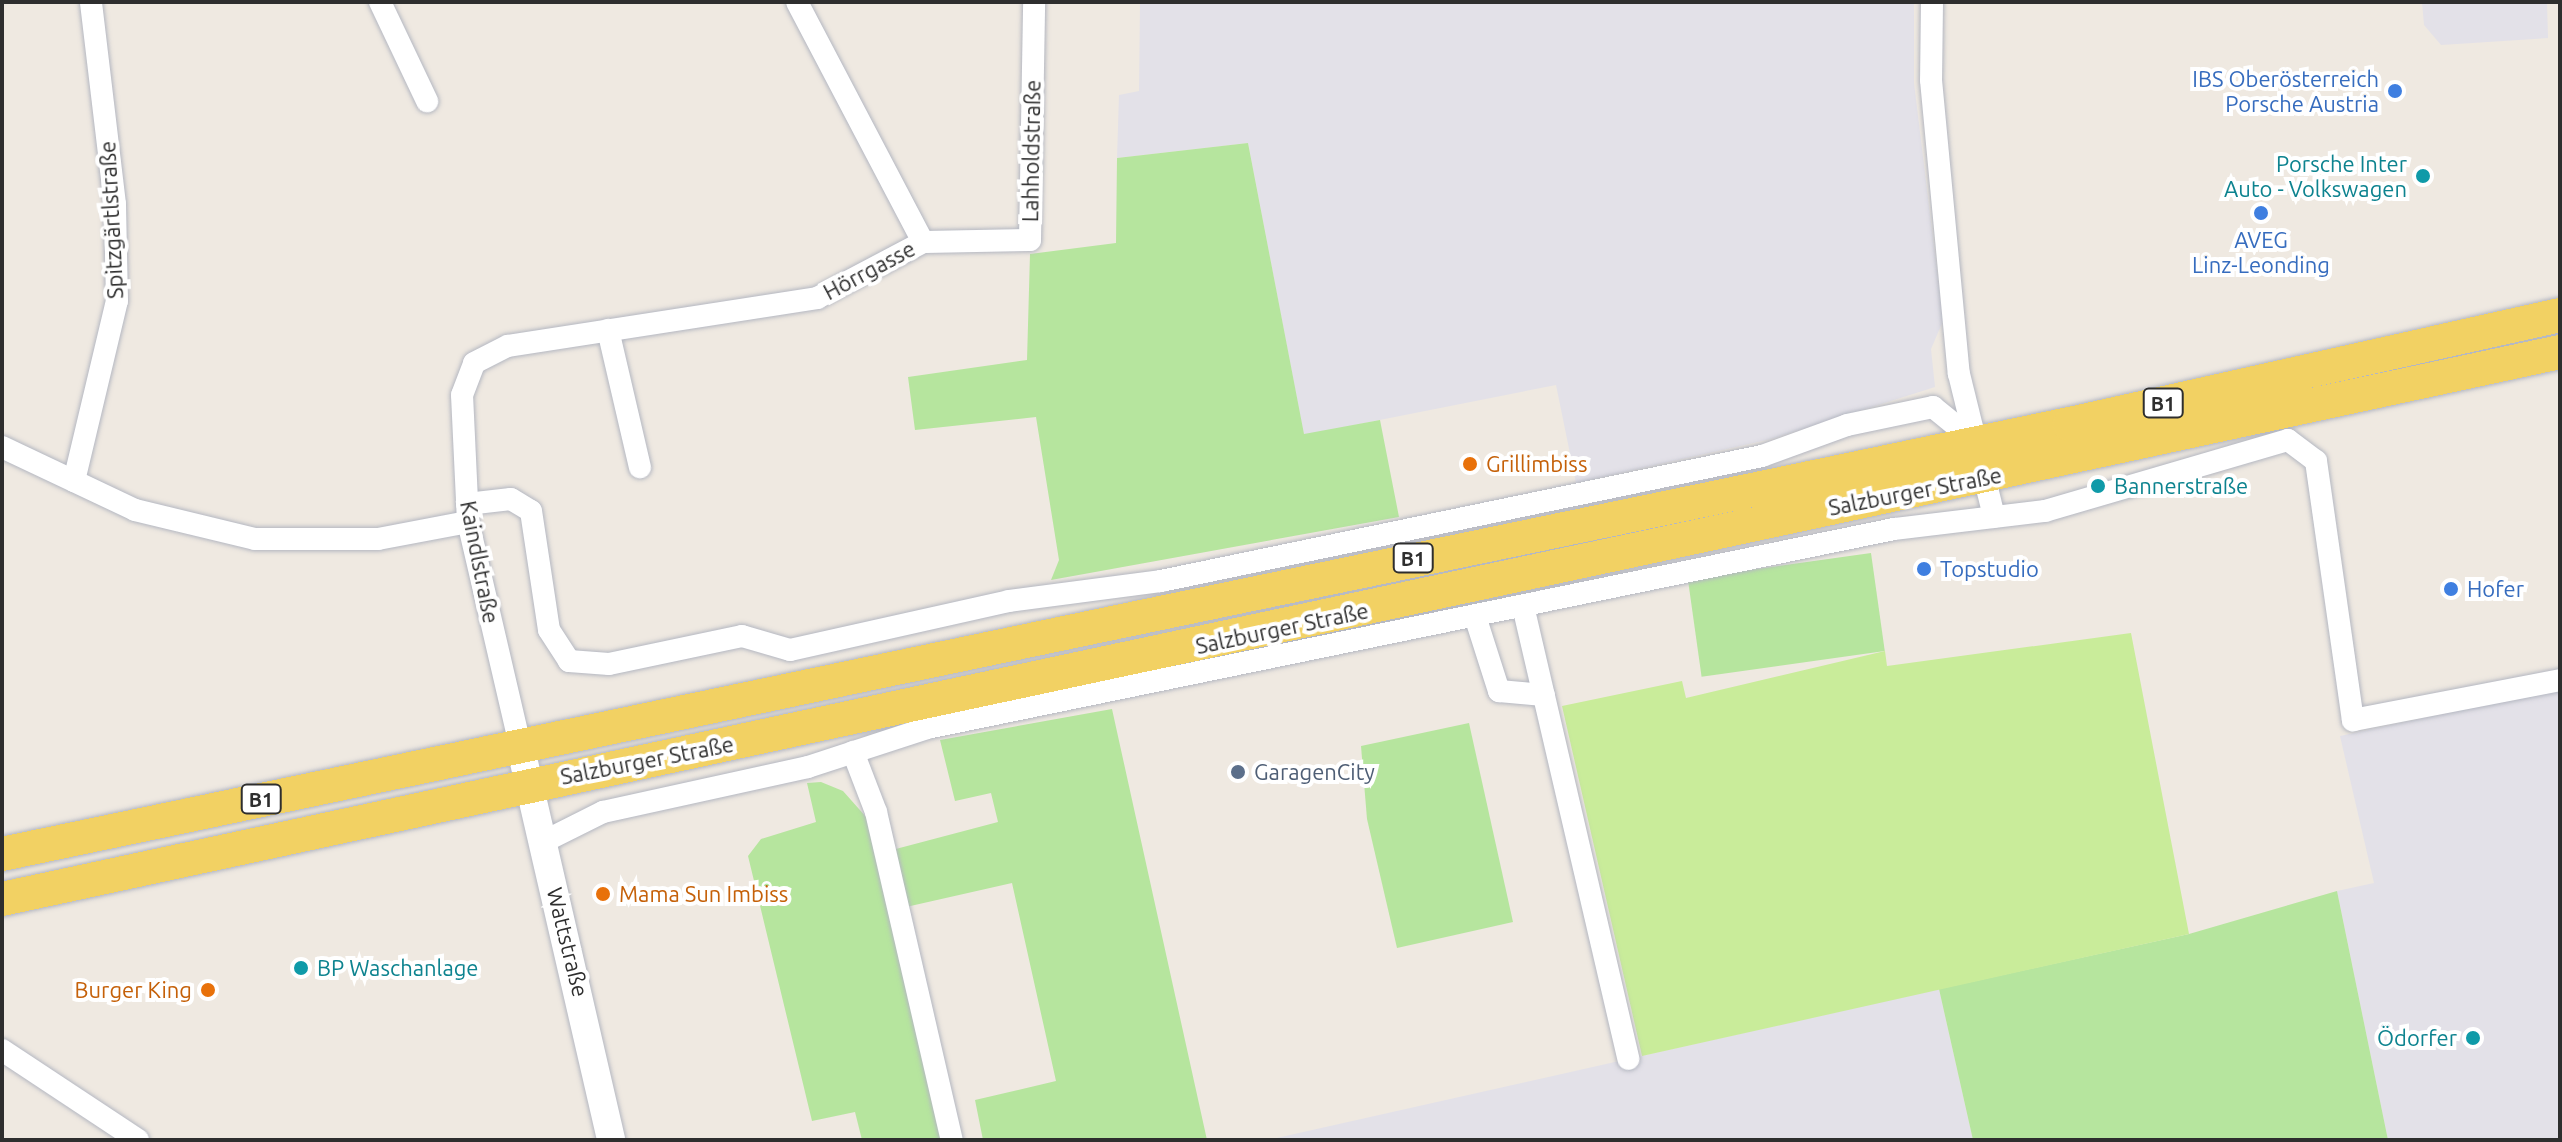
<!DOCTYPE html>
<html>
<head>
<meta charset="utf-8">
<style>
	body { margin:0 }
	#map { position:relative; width:2562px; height:1142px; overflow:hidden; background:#efe9e1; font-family:Ubuntu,sans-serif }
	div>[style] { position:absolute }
	.industrial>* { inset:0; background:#e3e1e8 }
	.green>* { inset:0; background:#b6e59e; transform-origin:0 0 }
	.pitch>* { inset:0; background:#c9ec9a }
	.roads { filter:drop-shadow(0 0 2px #b4b7c1) drop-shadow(0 0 2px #b4b7c1) }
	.minor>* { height:22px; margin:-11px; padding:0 11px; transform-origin:11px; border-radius:11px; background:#fff }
	.tertiary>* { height:28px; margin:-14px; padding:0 14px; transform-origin:14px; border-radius:14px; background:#fff }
	.primary>* { height:34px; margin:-17px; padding:0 17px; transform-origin:17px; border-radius:17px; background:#f2d163 }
	.dots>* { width:22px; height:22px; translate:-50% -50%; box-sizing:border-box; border:4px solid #fff; border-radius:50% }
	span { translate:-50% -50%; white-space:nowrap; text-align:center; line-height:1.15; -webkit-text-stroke:8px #fff; paint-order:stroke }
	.shield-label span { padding:2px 6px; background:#fff; border:2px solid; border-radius:6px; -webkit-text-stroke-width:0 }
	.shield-label { font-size:20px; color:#2e2e2e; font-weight:700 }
	.shop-label { font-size:22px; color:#366cbe }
	.right { translate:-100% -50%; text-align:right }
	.left { translate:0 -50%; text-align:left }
	.street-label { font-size:22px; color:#2e2e2e }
	.culture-label { font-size:22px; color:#0d838f }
	.food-label { font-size:22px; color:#c56008 }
	.service-label { font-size:22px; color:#4e5e75 }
	.frame { position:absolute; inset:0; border:4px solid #2e2e2e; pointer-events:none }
</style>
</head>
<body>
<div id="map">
	<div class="industrial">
		<div style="clip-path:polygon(1140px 2px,1914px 2px,1914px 83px,1943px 321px,1931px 349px,1935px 387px,1771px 439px,1576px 483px,1556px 385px,1304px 435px,1248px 143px,1117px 158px,1119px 95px,1139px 91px)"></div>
		<div style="clip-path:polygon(2422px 2px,2547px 2px,2548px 38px,2441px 45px,2424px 25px)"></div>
		<div style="clip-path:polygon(2560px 689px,2560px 1140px,2388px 1140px,2337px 891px,2374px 883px,2340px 736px)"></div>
		<div style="clip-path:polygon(1939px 989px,1973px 1140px,1268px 1140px)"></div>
	</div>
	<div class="green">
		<div style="clip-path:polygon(1248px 143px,1304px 434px,1380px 420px,1399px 517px,1051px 580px,1059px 560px,1036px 417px,915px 430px,908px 377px,1027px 360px,1030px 254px,1116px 243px,1117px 158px)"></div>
		<div style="left:1871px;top:553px;width:99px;height:185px;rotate:82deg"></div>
		<div style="clip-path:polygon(1112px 709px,1207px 1140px,983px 1140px,975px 1100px,1056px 1081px,1012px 883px,906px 907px,892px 850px,998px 822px,991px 793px,955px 801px,940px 740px)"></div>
		<div style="clip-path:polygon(1469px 723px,1513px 922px,1397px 948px,1367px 819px,1361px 746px)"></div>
		<div style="clip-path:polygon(821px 782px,843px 791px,867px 818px,943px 1140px,862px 1140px,855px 1112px,812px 1121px,748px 856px,761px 839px,816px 822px,807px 783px)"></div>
		<div style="clip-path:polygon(2337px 891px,2388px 1140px,1973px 1140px,1939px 989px,2189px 934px)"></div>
	</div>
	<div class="pitch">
		<div style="clip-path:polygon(2131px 633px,2189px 934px,1642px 1056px,1562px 706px,1682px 681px,1686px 698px,1885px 651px,1887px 666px)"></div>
	</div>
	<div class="roads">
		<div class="minor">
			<div style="left:380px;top:2px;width:110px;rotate:64.6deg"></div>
			<div style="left:1932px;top:2px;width:78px;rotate:90.7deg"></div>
			<div style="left:1931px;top:80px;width:295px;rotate:84.6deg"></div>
			<div style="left:1959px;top:374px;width:147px;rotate:76.2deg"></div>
			<div style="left:923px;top:242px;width:107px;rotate:-1.1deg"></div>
			<div style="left:1030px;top:240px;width:238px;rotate:-89deg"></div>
			<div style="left:608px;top:330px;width:141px;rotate:76.9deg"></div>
			<div style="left:2px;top:447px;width:147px;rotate:25.3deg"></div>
			<div style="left:135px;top:510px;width:123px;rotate:13.6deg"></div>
			<div style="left:255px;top:539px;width:123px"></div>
			<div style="left:378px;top:539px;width:92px;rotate:-10.7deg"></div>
			<div style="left:74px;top:481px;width:185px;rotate:-76.6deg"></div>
			<div style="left:117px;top:301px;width:97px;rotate:-91.2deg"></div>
			<div style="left:115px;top:204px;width:203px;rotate:-96.8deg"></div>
			<div style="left:467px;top:504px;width:44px;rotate:-6.5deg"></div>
			<div style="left:511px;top:499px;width:23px;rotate:31deg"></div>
			<div style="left:531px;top:511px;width:120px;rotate:81.4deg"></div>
			<div style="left:549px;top:630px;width:37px;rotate:57deg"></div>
			<div style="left:569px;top:661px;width:40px;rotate:4.3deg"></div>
			<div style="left:609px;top:664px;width:136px;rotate:-11.9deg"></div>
			<div style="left:742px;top:636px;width:50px;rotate:16.3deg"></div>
			<div style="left:790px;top:650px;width:224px;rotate:-12.6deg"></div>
			<div style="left:1009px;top:601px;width:153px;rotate:-7.5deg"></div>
			<div style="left:1161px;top:581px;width:614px;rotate:-11.75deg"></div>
			<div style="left:1762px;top:456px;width:90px;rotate:-20deg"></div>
			<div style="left:1847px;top:425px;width:88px;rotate:-11.8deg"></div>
			<div style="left:1933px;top:407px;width:55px;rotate:39.1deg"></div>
			<div style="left:1523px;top:606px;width:465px;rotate:76.9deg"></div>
			<div style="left:1475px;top:616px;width:79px;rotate:72.3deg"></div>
			<div style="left:1499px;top:691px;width:45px;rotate:5.1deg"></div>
			<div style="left:520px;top:745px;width:229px;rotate:-103.1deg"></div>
			<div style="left:468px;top:522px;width:127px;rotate:-92.7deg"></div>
			<div style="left:462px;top:395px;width:34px;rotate:-69deg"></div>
			<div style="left:474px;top:363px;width:38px;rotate:-27deg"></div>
			<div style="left:508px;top:346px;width:313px;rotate:-8.8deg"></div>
			<div style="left:817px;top:298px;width:120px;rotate:-27.8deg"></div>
			<div style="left:923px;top:242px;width:271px;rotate:-117.7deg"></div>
			<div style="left:853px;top:752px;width:64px;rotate:69deg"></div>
			<div style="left:876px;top:812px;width:337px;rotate:77deg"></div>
			<div style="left:545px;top:841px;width:65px;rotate:-26.6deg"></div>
			<div style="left:603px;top:812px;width:210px;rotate:-12.4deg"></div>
			<div style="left:808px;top:767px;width:125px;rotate:-18.1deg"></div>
			<div style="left:927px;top:728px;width:987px;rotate:-11.63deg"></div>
			<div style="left:1894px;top:529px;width:152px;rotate:-6.8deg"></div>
			<div style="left:2045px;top:511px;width:253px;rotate:-16.3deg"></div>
			<div style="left:2288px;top:440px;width:35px;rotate:37deg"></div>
			<div style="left:2316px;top:461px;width:262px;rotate:81.9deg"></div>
			<div style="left:2353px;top:720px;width:211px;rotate:-10.9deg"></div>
			<div style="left:2px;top:1050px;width:163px;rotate:33.5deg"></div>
		</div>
		<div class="tertiary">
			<div style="left:520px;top:745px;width:405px;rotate:77deg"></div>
		</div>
		<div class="primary">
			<div style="left:2px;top:854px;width:2112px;rotate:-11.75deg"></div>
			<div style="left:2070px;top:424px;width:502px;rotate:-12.54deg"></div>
			<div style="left:2px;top:899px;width:2616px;rotate:-12.07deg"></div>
		</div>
	</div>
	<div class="dots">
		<div style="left:2395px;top:91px;background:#3f7fe0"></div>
		<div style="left:2423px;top:176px;background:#0f9aa8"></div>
		<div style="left:2261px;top:213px;background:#3f7fe0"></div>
		<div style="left:1470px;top:464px;background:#e8710a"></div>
		<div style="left:2098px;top:486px;background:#0f9aa8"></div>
		<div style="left:1924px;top:569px;background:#3f7fe0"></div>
		<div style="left:2451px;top:589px;background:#3f7fe0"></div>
		<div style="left:1238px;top:772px;background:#5c6f8a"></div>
		<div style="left:603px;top:894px;background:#e8710a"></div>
		<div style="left:301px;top:968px;background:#0f9aa8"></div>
		<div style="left:208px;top:990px;background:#e8710a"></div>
		<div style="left:2473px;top:1038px;background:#0f9aa8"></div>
	</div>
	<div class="shield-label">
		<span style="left:2163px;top:403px">B1</span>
		<span style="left:1413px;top:558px">B1</span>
		<span style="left:261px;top:799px">B1</span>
	</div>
	<div class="shop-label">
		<span class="right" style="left:2379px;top:91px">IBS Oberösterreich<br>Porsche Austria</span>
		<span style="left:2261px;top:252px">AVEG<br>Linz-Leonding</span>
		<span class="left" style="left:1940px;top:569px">Topstudio</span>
		<span class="left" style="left:2467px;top:589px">Hofer</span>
	</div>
	<div class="street-label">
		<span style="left:1031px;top:151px;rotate:-89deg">Lahholdstraße</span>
		<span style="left:111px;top:220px;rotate:-93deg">Spitzgärtlstraße</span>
		<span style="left:869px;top:270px;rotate:-28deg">Hörrgasse</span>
		<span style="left:1915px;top:491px;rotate:-11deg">Salzburger Straße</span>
		<span style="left:480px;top:562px;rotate:79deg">Kaindlstraße</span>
		<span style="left:1282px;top:628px;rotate:-12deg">Salzburger Straße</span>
		<span style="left:647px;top:760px;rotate:-11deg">Salzburger Straße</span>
		<span style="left:568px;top:942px;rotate:76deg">Wattstraße</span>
	</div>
	<div class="culture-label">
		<span class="right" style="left:2407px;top:176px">Porsche Inter<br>Auto - Volkswagen</span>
		<span class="left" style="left:2114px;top:486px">Bannerstraße</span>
		<span class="left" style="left:317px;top:968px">BP Waschanlage</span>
		<span class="right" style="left:2457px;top:1038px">Ödorfer</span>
	</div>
	<div class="food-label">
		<span class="left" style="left:1486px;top:464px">Grillimbiss</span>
		<span class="left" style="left:619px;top:894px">Mama Sun Imbiss</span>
		<span class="right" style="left:192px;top:990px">Burger King</span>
	</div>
	<div class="service-label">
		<span class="left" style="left:1254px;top:772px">GaragenCity</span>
	</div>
	<div class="frame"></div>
</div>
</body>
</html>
